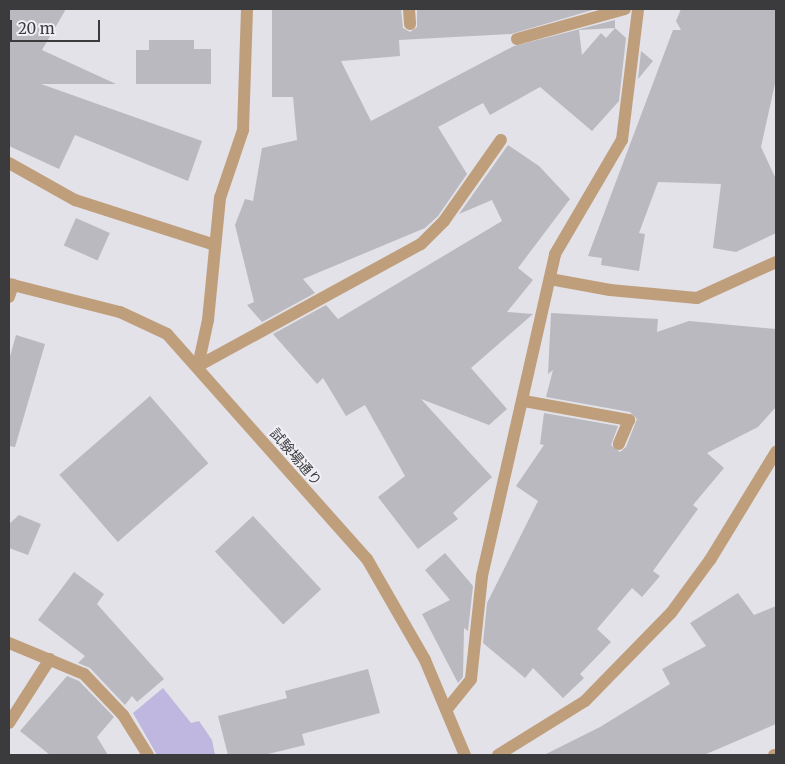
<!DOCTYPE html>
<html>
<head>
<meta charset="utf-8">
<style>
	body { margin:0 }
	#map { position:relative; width:785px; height:764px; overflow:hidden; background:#e3e2e8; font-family:Merriweather,"Noto Sans JP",serif }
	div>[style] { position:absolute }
	.green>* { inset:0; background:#bfb7df }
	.building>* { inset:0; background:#bab9bf; transform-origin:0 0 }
	.minor>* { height:12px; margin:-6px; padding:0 6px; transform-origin:6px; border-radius:6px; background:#bf9e7c }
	span { translate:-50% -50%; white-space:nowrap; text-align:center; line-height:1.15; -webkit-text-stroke:4px #f0eff5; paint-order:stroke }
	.street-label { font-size:14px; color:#3b3b3d }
	.frame { position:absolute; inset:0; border:10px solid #3b3b3d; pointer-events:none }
	.scale { position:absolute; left:10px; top:20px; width:90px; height:22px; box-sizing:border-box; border:2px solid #3b3b3d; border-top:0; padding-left:6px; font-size:15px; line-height:18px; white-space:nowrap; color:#3b3b3d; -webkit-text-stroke:4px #f0eff5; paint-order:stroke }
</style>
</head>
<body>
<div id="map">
	<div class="green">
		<div style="clip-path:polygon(163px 688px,191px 723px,199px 721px,212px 740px,215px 755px,157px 755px,133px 713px)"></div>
	</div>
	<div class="building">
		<div style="clip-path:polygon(9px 9px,66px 9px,42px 50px,116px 84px,41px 84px,202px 141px,188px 181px,75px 135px,59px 169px,9px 146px)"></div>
		<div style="clip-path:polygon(272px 9px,401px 9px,403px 28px,410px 32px,417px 27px,417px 9px,596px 9px,511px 34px,399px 40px,400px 56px,341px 61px,371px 121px,514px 46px,615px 20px,615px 28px,579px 30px,582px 55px,601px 33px,606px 38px,615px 28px,626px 38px,619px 101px,592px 131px,540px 87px,490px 115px,483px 103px,438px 127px,467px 174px,438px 216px,425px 228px,303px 279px,315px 293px,262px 322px,247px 305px,254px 302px,235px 225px,245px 199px,253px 201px,262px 148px,297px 140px,293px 97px,272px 97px)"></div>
		<div style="clip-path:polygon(681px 9px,776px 9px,776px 79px,761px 147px,776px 179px,776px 233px,736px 252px,713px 248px,721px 184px,658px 182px,639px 233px,645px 234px,639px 271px,601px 265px,602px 258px,588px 256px,673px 30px,681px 30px,676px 21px)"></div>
		<div style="clip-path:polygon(149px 40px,194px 40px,194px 49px,211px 49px,211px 84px,136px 84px,136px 50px,149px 50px)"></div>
		<div style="clip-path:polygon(641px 51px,653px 61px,638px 79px)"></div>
		<div style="clip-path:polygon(508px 145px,539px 166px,570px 199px,518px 268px,533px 280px,507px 312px,533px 314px,471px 368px,507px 409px,489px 425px,421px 399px,492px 477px,453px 513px,458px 519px,418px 549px,378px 497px,405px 476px,365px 405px,346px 416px,323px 378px,317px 384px,273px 334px,326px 305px,338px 319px,502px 221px,492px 200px,459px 214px)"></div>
		<div style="left:76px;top:218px;width:37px;height:30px;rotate:24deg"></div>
		<div style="clip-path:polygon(551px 313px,658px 319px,657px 332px,689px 321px,776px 329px,776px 407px,758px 427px,707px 453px,724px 468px,693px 505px,698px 509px,653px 571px,660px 576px,642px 597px,632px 588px,597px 629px,611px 642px,580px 674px,584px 678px,563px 698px,533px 668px,525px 678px,483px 643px,487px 603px,538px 501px,516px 486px,544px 445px,540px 444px,544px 413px,618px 426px,611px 445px,620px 452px,626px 447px,637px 419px,630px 412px,546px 397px,553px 370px,548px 374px)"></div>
		<div style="clip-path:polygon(16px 335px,45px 344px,15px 447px,9px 446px,9px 360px)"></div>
		<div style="left:150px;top:396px;width:89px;height:120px;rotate:49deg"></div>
		<div style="clip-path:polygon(19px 515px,41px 524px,28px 555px,9px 548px,9px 524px)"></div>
		<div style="left:253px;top:516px;width:100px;height:52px;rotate:47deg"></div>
		<div style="clip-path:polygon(445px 553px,473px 586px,468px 631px,464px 628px,463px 677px,458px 683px,422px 614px,450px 600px,425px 570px)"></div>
		<div style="clip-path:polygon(74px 572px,104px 594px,97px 604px,164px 679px,137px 702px,132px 696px,125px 705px,90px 668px,78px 663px,85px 656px,38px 620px)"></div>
		<div style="clip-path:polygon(738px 593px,754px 615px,776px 606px,776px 724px,704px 755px,544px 755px,600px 727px,670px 684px,662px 669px,706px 646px,690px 623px)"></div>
		<div style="clip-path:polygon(368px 669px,380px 713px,302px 734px,305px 745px,264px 755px,228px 755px,218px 716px,287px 698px,285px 691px)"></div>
		<div style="clip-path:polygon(67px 676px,79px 681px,114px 717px,97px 737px,108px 755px,50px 755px,20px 731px)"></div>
	</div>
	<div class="minor">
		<div style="left:409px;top:9px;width:15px;rotate:86deg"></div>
		<div style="left:517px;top:39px;width:112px;rotate:-15.5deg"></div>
		<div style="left:9px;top:163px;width:76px;rotate:29.3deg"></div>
		<div style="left:75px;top:200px;width:147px;rotate:17.8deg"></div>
		<div style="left:550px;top:279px;width:61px;rotate:10.4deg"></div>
		<div style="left:610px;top:290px;width:87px;rotate:5.3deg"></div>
		<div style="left:697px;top:298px;width:87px;rotate:-24.5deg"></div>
		<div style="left:9px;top:284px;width:114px;rotate:14.2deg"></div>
		<div style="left:120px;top:312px;width:52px;rotate:25.1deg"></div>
		<div style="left:167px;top:334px;width:301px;rotate:48.4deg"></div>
		<div style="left:367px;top:559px;width:116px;rotate:60.1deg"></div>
		<div style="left:425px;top:660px;width:103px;rotate:67.2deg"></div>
		<div style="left:9px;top:297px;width:13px;rotate:-72deg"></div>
		<div style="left:198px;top:366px;width:254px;rotate:-28.7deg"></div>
		<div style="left:421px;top:244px;width:33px;rotate:-45deg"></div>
		<div style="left:444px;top:221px;width:99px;rotate:-54.9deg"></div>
		<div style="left:198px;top:366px;width:47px;rotate:-77.7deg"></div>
		<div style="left:208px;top:320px;width:123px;rotate:-84.4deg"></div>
		<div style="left:220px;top:198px;width:72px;rotate:-71.3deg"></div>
		<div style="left:243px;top:130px;width:121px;rotate:-88.1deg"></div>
		<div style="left:524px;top:401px;width:107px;rotate:10.3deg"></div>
		<div style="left:629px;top:420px;width:26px;rotate:113deg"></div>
		<div style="left:9px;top:643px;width:81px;rotate:22.5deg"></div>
		<div style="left:84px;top:674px;width:57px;rotate:46.4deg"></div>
		<div style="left:123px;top:715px;width:47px;rotate:58deg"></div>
		<div style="left:447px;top:709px;width:38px;rotate:-51deg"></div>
		<div style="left:471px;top:679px;width:104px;rotate:-83.9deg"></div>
		<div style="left:482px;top:576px;width:330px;rotate:-77.2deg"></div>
		<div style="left:555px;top:254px;width:132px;rotate:-59.6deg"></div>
		<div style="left:622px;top:140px;width:132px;rotate:-83deg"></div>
		<div style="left:9px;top:723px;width:76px;rotate:-57.4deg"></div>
		<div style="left:498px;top:755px;width:102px;rotate:-31.8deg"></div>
		<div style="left:585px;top:701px;width:123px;rotate:-45.7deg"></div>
		<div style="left:671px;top:613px;width:66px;rotate:-53.7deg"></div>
		<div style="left:710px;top:560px;width:127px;rotate:-58.6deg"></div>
		<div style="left:774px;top:755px;width:2px"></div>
	</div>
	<div class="street-label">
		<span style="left:296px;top:457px;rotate:49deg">試験場通り</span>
	</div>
	<div class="frame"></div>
	<div class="scale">20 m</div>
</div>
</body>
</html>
